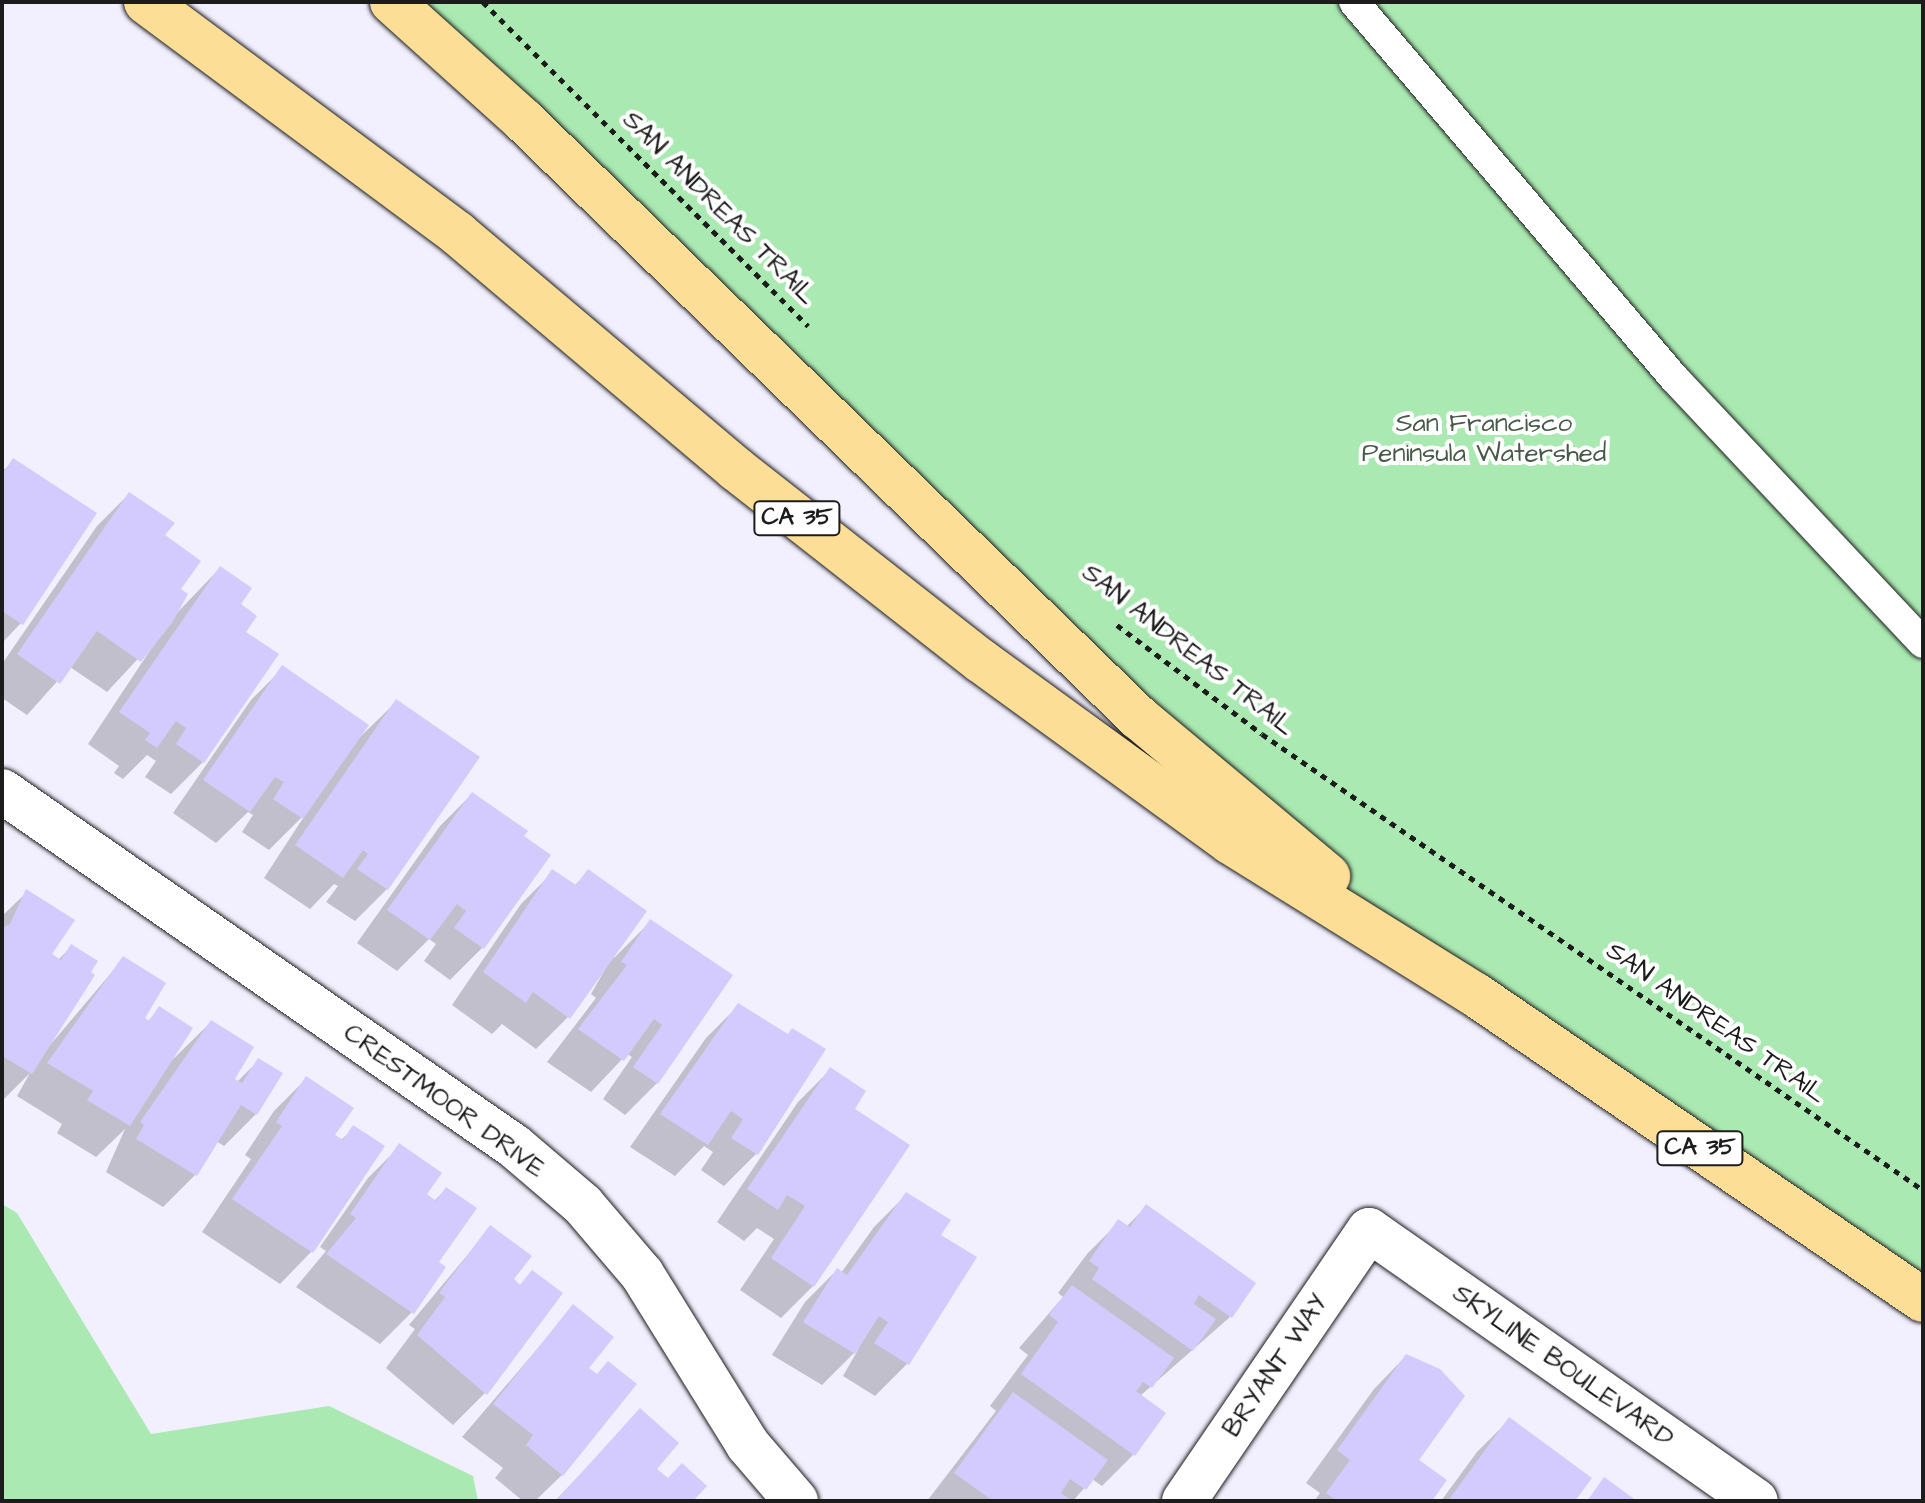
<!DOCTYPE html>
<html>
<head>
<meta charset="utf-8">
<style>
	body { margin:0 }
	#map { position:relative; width:1925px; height:1503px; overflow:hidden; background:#f2effe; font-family:"Architects Daughter",sans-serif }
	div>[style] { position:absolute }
	.green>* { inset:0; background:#aaeab2 }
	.shadow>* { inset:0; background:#0003 }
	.building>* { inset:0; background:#d3cbfd }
	.path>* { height:5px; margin-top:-2.5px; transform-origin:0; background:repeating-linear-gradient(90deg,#1c1c1c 0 6px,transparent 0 12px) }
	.roads { filter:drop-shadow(0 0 2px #1c1c1c) drop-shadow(0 0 2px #1c1c1c) }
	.service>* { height:30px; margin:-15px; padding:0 15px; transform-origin:15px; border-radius:15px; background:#fff }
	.minor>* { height:44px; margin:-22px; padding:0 22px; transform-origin:22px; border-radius:22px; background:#fff }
	.tertiary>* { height:44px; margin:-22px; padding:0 22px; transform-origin:22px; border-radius:22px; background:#fff }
	.primary>* { height:44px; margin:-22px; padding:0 22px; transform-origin:22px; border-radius:22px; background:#fdde96 }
	.motorway>* { height:44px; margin:-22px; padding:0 22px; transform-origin:22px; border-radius:22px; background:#fdde96 }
	span { translate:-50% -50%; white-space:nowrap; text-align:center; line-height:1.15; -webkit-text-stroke:8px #fff; paint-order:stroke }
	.shield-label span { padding:2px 6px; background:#fff; border:2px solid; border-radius:6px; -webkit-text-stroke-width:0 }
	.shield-label { font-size:24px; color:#1c1c1c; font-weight:700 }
	.street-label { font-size:26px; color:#1c1c1c }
	.park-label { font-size:26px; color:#475a49 }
	.frame { position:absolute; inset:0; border:4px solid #1c1c1c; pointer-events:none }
</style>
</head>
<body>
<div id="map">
	<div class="green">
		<div style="clip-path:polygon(392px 2px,1923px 2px,1923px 1300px,1476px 995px,1249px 812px)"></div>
		<div style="clip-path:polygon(2px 1204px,17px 1213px,151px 1434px,329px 1406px,473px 1476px,478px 1501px,2px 1501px)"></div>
	</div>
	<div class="shadow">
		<div style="clip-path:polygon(13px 461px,21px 623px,2px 643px,2px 472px)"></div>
		<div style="clip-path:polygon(129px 494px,162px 536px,179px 590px,174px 616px,220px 568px,238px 605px,243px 632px,203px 762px,171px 794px,145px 777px,156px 761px,147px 755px,123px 779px,114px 773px,119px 766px,88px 744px,161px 634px,107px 692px,70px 667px,27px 715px,2px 698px,2px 664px,97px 526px)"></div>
		<div style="clip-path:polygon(283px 668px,360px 737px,396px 702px,387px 889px,355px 921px,326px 902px,338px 886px,334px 884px,310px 909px,264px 878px,307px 812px,269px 850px,242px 832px,253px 815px,248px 812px,216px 843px,173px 813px,251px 700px)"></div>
		<div style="clip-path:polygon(472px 794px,482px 948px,450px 980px,424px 961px,436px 944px,429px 939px,397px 971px,357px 943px,440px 826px)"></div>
		<div style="clip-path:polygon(589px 871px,614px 958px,651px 921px,731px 975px,657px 1083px,625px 1115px,603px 1099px,632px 1057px,627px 1054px,591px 1092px,547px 1062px,596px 998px,591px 994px,612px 957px,568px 1017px,536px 1049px,502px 1024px,492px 1034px,452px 1005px,521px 904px,553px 872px,574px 886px)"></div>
		<div style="clip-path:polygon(27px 892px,50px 955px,58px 960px,71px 947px,45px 1051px,123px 959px,142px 1019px,147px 1022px,160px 1009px,165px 1067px,211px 1022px,232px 1079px,237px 1082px,258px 1061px,256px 1114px,224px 1146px,216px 1141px,195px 1175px,163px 1207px,106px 1172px,125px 1129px,96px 1157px,57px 1133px,62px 1124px,17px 1096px,30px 1073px,2px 1101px,2px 916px)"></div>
		<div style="clip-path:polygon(738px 1006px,787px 1036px,824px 1050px,756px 1154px,724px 1186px,701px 1170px,713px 1152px,704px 1146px,675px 1176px,630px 1147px,706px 1038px)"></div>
		<div style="clip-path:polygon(830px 1070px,852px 1109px,813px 1286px,781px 1318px,740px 1290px,774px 1239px,757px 1228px,744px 1241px,717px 1222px,798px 1102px)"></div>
		<div style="clip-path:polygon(306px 1079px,332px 1136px,340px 1141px,354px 1128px,311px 1252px,280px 1284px,202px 1232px,251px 1159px,245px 1155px,274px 1111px)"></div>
		<div style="clip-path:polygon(400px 1146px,424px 1195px,433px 1202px,446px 1189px,436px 1262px,412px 1312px,380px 1344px,296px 1287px,326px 1251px,320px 1247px,368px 1178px)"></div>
		<div style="clip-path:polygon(906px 1195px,939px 1235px,975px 1258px,907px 1364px,875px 1396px,843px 1376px,859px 1348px,822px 1385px,772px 1355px,805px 1302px,837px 1270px,841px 1273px,874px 1227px)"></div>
		<div style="clip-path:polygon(1146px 1207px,1230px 1317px,1140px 1396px,1134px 1454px,1102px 1486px,1092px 1479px,1073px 1501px,927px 1501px,996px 1411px,990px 1406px,1028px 1355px,1019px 1348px,1063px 1297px,1058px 1293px,1087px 1254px,1119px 1222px,1126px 1227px)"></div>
		<div style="clip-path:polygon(490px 1228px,511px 1280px,519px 1286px,532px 1273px,485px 1393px,453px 1425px,386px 1368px,415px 1329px,409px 1325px)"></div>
		<div style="clip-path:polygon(573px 1307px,586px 1368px,562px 1475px,535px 1501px,523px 1501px,495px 1478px,503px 1468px,462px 1437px)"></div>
		<div style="clip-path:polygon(1406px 1356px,1416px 1461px,1430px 1501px,1314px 1501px,1320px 1493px,1306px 1483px,1374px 1389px)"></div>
		<div style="clip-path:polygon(640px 1411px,654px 1469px,691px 1501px,555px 1501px)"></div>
		<div style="clip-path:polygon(1509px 1420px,1572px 1501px,1441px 1501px,1477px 1452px)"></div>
	</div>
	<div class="building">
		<div style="clip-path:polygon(13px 458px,97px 513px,23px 625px,2px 611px,2px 475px)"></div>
		<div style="clip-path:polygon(129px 492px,175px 523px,165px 535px,201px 561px,181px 589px,188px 594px,172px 623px,141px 662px,97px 631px,60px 684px,17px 654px)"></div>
		<div style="clip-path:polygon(220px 566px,252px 588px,241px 604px,257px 616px,246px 632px,279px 654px,204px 763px,176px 744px,186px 728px,176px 721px,157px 748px,145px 740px,150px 733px,119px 712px)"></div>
		<div style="clip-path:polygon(282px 665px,369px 725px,303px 819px,273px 799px,284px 782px,275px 777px,250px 812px,203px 780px)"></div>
		<div style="clip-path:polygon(396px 699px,480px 757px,388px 890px,357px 869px,368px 854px,363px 850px,343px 878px,295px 845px)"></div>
		<div style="clip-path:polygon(472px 792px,528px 831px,524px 836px,551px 855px,484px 949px,454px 928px,466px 911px,457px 904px,430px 940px,387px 910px)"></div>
		<div style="clip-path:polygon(552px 869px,576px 885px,588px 869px,647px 911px,570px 1019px,533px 992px,526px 1003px,483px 972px)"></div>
		<div style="clip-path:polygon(26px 889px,75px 920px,52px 954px,61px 960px,71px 944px,98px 961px,91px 972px,95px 975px,32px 1074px,2px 1056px,2px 928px,10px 924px)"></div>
		<div style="clip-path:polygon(650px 919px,733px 975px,658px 1084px,633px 1067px,662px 1025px,654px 1019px,624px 1061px,578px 1029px,627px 965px,621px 962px)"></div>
		<div style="clip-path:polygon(123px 956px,166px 983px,145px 1018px,149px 1021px,159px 1006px,193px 1028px,130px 1126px,87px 1100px,93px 1091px,47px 1063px)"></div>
		<div style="clip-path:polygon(738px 1003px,788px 1034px,792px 1028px,826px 1049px,758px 1155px,731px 1138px,743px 1119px,731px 1111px,708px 1145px,660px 1114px)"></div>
		<div style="clip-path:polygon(211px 1020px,254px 1047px,235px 1079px,242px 1083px,258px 1058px,283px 1073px,257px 1115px,241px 1105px,197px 1176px,136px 1139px,144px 1125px,140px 1122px)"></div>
		<div style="clip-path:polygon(830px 1067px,866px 1091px,855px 1109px,910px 1145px,814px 1287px,771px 1258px,805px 1206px,787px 1195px,778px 1210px,747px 1189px)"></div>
		<div style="clip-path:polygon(306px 1076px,354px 1108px,335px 1135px,343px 1140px,353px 1125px,385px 1146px,313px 1253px,232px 1199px,282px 1126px,276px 1122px)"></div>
		<div style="clip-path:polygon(399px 1143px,442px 1173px,427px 1194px,436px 1201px,446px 1187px,477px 1208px,439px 1262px,446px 1267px,414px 1314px,326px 1254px,356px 1218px,350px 1214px)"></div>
		<div style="clip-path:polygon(906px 1192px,951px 1220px,941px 1235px,977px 1257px,909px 1365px,874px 1343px,888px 1322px,879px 1316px,855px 1354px,803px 1322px,837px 1268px,847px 1275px)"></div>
		<div style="clip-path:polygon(1146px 1204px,1256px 1283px,1232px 1318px,1199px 1295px,1194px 1304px,1216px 1319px,1193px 1351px,1092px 1279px,1099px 1268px,1089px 1261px,1118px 1219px,1130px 1227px)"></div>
		<div style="clip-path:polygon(490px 1225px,532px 1256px,514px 1279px,520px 1285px,532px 1270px,563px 1293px,487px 1395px,417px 1335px,445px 1297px,439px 1293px)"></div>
		<div style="clip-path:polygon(1072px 1285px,1174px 1358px,1152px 1388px,1143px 1382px,1136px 1391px,1166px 1413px,1135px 1456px,1021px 1374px,1058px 1322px,1049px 1315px)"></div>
		<div style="clip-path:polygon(573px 1304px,614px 1337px,589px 1368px,597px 1374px,608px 1361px,637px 1384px,563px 1476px,526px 1445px,533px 1435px,493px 1404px)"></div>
		<div style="clip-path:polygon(1406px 1354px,1440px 1369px,1465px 1396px,1419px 1460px,1447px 1480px,1432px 1501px,1337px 1501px,1326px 1493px,1350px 1460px,1337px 1450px)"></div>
		<div style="clip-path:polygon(1013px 1392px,1108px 1460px,1086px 1490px,1070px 1479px,1061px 1493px,1072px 1501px,993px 1501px,954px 1473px)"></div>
		<div style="clip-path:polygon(640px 1408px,679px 1443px,657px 1469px,668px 1478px,682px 1463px,707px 1486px,693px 1501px,556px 1501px)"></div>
		<div style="clip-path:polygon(1509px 1417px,1592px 1478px,1575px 1501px,1448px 1501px)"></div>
		<div style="clip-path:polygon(1604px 1477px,1637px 1501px,1587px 1501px)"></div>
	</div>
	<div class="path">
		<div style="left:483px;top:2px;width:459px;rotate:44.9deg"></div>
		<div style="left:1117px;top:625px;width:181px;rotate:36.9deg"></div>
		<div style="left:1262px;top:734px;width:803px;rotate:34.6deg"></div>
	</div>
	<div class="roads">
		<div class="service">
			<div style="left:1354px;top:2px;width:495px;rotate:49.6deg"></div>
			<div style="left:1675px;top:379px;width:362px;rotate:46.8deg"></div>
		</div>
		<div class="minor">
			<div style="left:1184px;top:1501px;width:328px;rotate:-55.7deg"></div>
			<div style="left:1369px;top:1230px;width:472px;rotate:35deg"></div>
		</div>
		<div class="tertiary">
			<div style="left:2px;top:791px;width:623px;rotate:34.74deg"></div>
			<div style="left:514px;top:1146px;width:91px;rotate:40.5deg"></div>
			<div style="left:583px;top:1205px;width:91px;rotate:49.5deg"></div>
			<div style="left:642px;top:1274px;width:201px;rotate:58.2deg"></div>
			<div style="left:748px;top:1445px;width:74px;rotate:49.4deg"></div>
		</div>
		<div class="primary">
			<div style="left:1476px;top:995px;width:541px;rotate:34.31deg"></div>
		</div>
		<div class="motorway">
			<div style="left:146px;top:2px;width:389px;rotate:36.6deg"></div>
			<div style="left:458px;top:234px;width:364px;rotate:40.2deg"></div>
			<div style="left:736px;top:469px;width:311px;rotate:38.1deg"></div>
			<div style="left:981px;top:661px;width:308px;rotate:36deg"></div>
			<div style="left:1230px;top:842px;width:290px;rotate:31.9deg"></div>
			<div style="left:392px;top:2px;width:178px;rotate:42deg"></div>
			<div style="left:524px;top:121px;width:856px;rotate:44.15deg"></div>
			<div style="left:1138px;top:717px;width:248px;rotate:39.9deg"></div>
		</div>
	</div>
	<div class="shield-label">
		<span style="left:797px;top:518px">CA 35</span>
		<span style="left:1700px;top:1148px">CA 35</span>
	</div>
	<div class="street-label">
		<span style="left:719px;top:208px;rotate:45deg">SAN ANDREAS TRAIL</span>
		<span style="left:1188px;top:650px;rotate:38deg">SAN ANDREAS TRAIL</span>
		<span style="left:1716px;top:1023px;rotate:35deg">SAN ANDREAS TRAIL</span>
		<span style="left:444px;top:1101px;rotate:36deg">CRESTMOOR DRIVE</span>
		<span style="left:1276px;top:1366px;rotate:-56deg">BRYANT WAY</span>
		<span style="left:1563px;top:1366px;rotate:35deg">SKYLINE BOULEVARD</span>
	</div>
	<div class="park-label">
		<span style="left:1484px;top:439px">San Francisco<br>Peninsula Watershed</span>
	</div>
	<div class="frame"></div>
</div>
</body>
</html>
